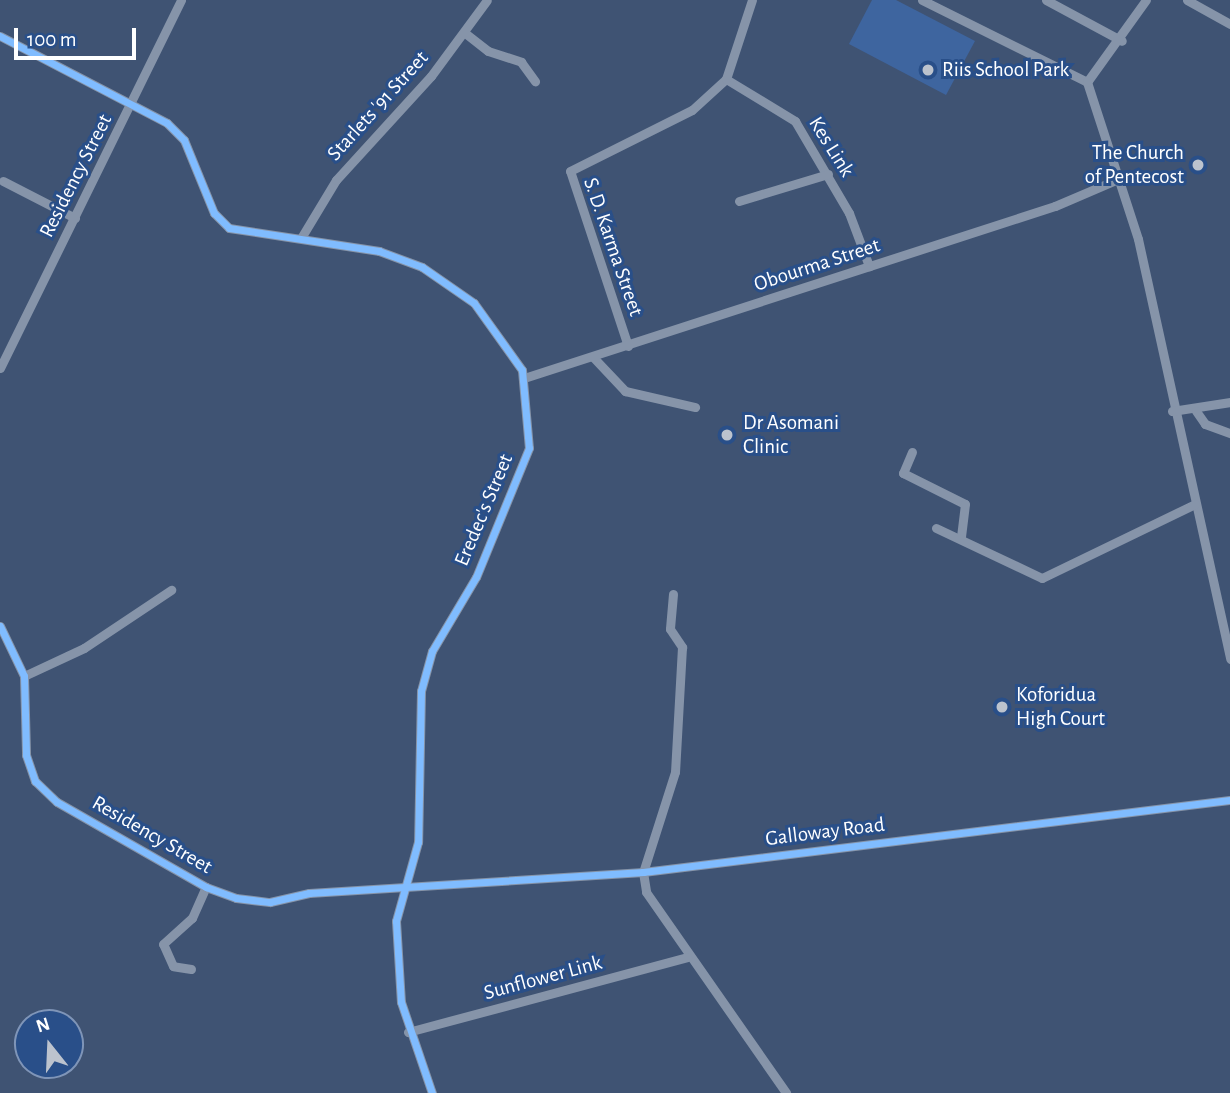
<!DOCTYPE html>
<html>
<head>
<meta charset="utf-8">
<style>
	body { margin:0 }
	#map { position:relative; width:1230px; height:1093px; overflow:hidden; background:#3f5373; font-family:"Alegreya Sans",sans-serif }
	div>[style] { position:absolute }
	.green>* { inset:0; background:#3e659f }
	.minor>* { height:9px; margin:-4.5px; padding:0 4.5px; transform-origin:4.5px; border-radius:4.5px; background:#8694a9 }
	.cycleway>* { height:7px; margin:-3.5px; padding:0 3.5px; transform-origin:3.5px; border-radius:3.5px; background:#80bcff }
	.dots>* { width:19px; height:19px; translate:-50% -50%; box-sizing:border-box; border:4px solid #294f89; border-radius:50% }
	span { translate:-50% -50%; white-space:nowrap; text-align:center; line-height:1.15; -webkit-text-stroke:6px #294f89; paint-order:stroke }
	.poi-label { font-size:21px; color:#fff }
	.left { translate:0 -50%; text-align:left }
	.right { translate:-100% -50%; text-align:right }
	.street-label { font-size:21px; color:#fff }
	.north { position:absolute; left:14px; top:1009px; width:70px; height:70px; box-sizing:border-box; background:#294f89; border:2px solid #7f95b8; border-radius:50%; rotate:342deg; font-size:19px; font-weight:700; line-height:28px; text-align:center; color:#fff }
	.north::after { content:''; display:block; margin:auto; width:24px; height:32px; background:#bcc3ce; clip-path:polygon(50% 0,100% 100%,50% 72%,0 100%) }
	.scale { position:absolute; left:14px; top:28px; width:122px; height:32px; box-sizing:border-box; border:4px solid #fff; border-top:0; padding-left:9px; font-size:21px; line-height:24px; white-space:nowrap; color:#fff; -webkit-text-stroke:5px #294f89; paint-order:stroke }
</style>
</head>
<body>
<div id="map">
	<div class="green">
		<div style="clip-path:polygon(872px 0,896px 0,975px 41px,946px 95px,849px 44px)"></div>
	</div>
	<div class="minor">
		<div style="left:922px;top:0;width:184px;rotate:26.4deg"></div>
		<div style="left:1046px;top:0;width:86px;rotate:28.3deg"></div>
		<div style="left:1187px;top:0;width:49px;rotate:29.2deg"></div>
		<div style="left:465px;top:33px;width:29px;rotate:38deg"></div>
		<div style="left:488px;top:51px;width:35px;rotate:18deg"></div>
		<div style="left:521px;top:62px;width:24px;rotate:54deg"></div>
		<div style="left:0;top:36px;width:188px;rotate:27.5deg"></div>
		<div style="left:167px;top:123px;width:24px;rotate:45deg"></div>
		<div style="left:184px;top:140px;width:79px;rotate:67.7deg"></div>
		<div style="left:214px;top:213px;width:21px;rotate:45deg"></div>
		<div style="left:229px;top:228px;width:152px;rotate:8.7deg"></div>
		<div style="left:379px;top:251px;width:46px;rotate:20.4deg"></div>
		<div style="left:422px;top:267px;width:63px;rotate:34.7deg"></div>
		<div style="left:474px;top:303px;width:82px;rotate:54.4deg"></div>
		<div style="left:522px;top:370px;width:78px;rotate:84.9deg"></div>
		<div style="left:529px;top:448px;width:139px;rotate:112.3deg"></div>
		<div style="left:476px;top:577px;width:86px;rotate:120.7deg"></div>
		<div style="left:432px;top:651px;width:41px;rotate:105.4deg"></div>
		<div style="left:421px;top:691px;width:151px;rotate:91.1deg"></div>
		<div style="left:418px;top:842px;width:82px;rotate:105.6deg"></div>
		<div style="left:396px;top:921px;width:81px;rotate:86.5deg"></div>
		<div style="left:401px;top:1002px;width:96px;rotate:71.2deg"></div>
		<div style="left:726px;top:79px;width:81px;rotate:31.3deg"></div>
		<div style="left:795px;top:121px;width:107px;rotate:59.6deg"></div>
		<div style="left:849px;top:213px;width:57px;rotate:69.3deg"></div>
		<div style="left:1087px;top:82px;width:165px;rotate:72deg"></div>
		<div style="left:1138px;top:239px;width:430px;rotate:77.6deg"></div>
		<div style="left:1087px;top:82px;width:101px;rotate:-54.3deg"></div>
		<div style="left:3px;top:181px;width:81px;rotate:27.2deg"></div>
		<div style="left:739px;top:201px;width:93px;rotate:-16.9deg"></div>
		<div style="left:301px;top:238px;width:68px;rotate:-58.9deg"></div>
		<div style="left:336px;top:180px;width:141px;rotate:-47.6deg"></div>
		<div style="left:431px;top:76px;width:94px;rotate:-53.6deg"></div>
		<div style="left:628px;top:346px;width:184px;rotate:-108.3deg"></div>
		<div style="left:570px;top:171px;width:136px;rotate:-26.6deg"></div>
		<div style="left:692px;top:110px;width:46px;rotate:-42.4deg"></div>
		<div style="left:726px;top:79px;width:83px;rotate:-71.8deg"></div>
		<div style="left:593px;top:357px;width:47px;rotate:46.7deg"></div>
		<div style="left:625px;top:391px;width:72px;rotate:12.9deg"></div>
		<div style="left:0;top:368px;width:410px;rotate:-63.8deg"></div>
		<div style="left:524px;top:378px;width:558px;rotate:-17.95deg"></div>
		<div style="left:1055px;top:206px;width:69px;rotate:-23.2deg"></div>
		<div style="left:1172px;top:411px;width:59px;rotate:-8.8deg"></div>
		<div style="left:1196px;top:411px;width:16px;rotate:55deg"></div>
		<div style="left:1205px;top:424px;width:27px;rotate:20deg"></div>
		<div style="left:912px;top:452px;width:23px;rotate:113deg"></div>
		<div style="left:903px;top:473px;width:69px;rotate:26.6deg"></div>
		<div style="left:965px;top:504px;width:34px;rotate:97deg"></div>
		<div style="left:936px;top:528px;width:117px;rotate:25.3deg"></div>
		<div style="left:1042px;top:578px;width:170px;rotate:-25.8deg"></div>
		<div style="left:673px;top:594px;width:35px;rotate:95deg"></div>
		<div style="left:670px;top:629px;width:22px;rotate:56deg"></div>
		<div style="left:682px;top:647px;width:125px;rotate:93.2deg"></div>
		<div style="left:675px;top:772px;width:105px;rotate:107.7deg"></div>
		<div style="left:643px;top:872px;width:20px;rotate:81deg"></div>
		<div style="left:646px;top:892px;width:245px;rotate:55.1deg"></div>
		<div style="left:0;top:626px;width:55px;rotate:64.4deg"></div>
		<div style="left:24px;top:676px;width:79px;rotate:88.5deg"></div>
		<div style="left:26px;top:755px;width:28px;rotate:71deg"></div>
		<div style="left:35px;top:781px;width:30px;rotate:44deg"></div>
		<div style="left:57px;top:802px;width:172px;rotate:29.7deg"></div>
		<div style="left:206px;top:887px;width:32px;rotate:20deg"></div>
		<div style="left:236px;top:898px;width:34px;rotate:7deg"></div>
		<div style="left:270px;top:902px;width:40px;rotate:-13deg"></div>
		<div style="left:309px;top:893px;width:335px;rotate:-3.6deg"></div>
		<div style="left:643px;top:872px;width:591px;rotate:-6.99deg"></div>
		<div style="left:24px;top:676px;width:66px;rotate:-25deg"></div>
		<div style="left:84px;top:648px;width:105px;rotate:-33.7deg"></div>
		<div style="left:191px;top:969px;width:18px;rotate:-171deg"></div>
		<div style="left:173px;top:966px;width:24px;rotate:-114deg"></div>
		<div style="left:163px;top:944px;width:39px;rotate:-42deg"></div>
		<div style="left:192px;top:918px;width:34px;rotate:-66deg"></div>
		<div style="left:408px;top:1032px;width:289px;rotate:-15deg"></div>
	</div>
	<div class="cycleway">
		<div style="left:0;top:36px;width:188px;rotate:27.5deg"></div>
		<div style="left:167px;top:123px;width:24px;rotate:45deg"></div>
		<div style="left:184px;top:140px;width:79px;rotate:67.7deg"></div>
		<div style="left:214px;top:213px;width:21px;rotate:45deg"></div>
		<div style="left:229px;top:228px;width:152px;rotate:8.7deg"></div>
		<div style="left:379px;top:251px;width:46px;rotate:20.4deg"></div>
		<div style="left:422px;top:267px;width:63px;rotate:34.7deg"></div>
		<div style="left:474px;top:303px;width:82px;rotate:54.4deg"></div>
		<div style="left:522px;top:370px;width:78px;rotate:84.9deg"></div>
		<div style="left:529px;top:448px;width:139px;rotate:112.3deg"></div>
		<div style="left:476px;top:577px;width:86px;rotate:120.7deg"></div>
		<div style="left:432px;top:651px;width:41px;rotate:105.4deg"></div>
		<div style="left:421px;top:691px;width:151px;rotate:91.1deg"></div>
		<div style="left:418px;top:842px;width:82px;rotate:105.6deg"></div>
		<div style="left:396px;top:921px;width:81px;rotate:86.5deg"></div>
		<div style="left:401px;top:1002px;width:96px;rotate:71.2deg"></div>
		<div style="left:0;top:626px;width:55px;rotate:64.4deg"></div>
		<div style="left:24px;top:676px;width:79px;rotate:88.5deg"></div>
		<div style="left:26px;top:755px;width:28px;rotate:71deg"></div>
		<div style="left:35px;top:781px;width:30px;rotate:44deg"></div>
		<div style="left:57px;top:802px;width:172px;rotate:29.7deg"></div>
		<div style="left:206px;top:887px;width:32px;rotate:20deg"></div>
		<div style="left:236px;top:898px;width:34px;rotate:7deg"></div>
		<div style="left:270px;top:902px;width:40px;rotate:-13deg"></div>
		<div style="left:309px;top:893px;width:335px;rotate:-3.6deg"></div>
		<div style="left:643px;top:872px;width:591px;rotate:-6.99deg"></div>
	</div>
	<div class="dots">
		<div style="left:928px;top:70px;background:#bcc3ce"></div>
		<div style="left:1198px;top:165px;background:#bcc3ce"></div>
		<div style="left:727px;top:435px;background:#bcc3ce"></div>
		<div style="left:1002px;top:707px;background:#bcc3ce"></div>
	</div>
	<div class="poi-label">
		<span class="left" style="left:942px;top:70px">Riis School Park</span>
		<span class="right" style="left:1184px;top:165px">The Church<br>of Pentecost</span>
		<span class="left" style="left:743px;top:435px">Dr Asomani<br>Clinic</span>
		<span class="left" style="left:1016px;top:707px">Koforidua<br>High Court</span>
	</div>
	<div class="street-label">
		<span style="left:378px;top:106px;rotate:-48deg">Starlets '91 Street</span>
		<span style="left:831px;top:147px;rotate:58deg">Kes Link</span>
		<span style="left:76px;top:176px;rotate:-63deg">Residency Street</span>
		<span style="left:613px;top:247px;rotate:71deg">S. D. Karma Street</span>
		<span style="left:817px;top:265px;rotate:-18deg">Obourma Street</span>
		<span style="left:484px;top:510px;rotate:-67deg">Eredec's Street</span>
		<span style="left:825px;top:832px;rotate:-7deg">Galloway Road</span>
		<span style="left:152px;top:835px;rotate:30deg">Residency Street</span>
		<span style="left:543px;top:978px;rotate:-15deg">Sunflower Link</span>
	</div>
	<div class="north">N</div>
	<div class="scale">100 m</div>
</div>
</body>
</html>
